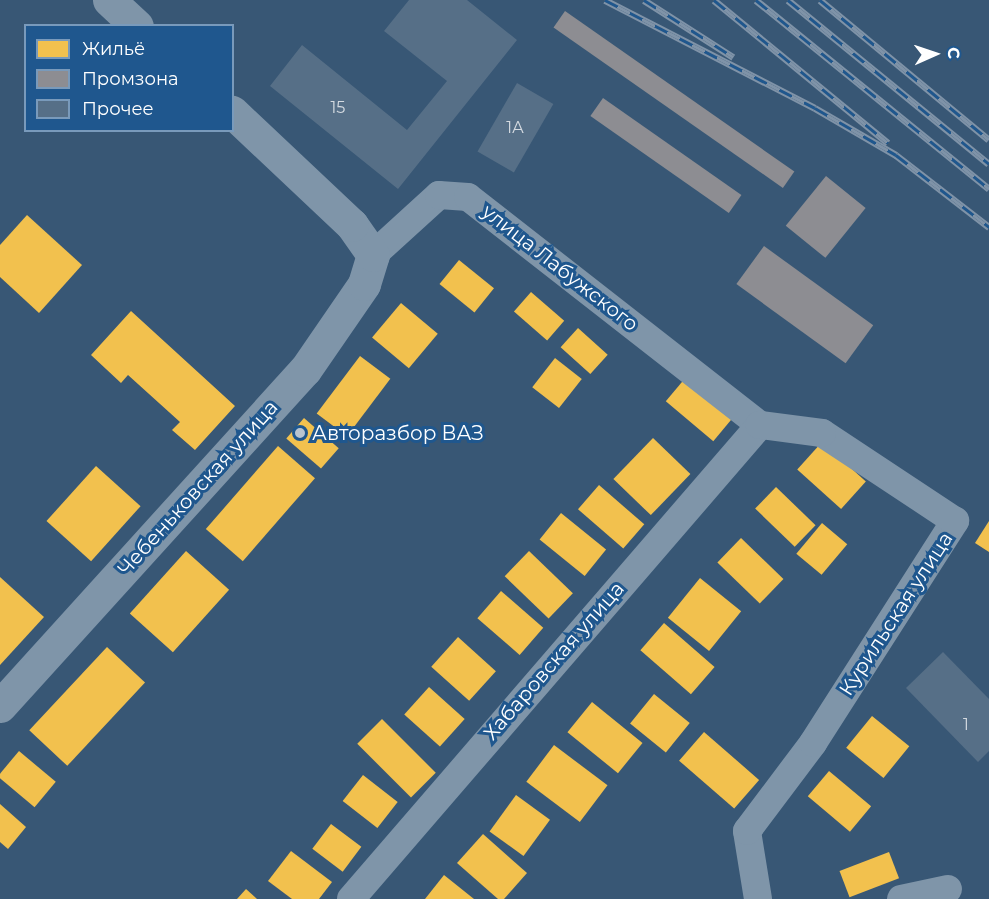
<!DOCTYPE html>
<html>
<head>
<meta charset="utf-8">
<style>
	body { margin:0 }
	#map { position:relative; width:989px; height:899px; overflow:hidden; background:#385775; font-family:Montserrat,sans-serif }
	div>[style] { position:absolute }
	.homes>* { inset:0; background:#f2c14e; transform-origin:0 0 }
	.industry>* { inset:0; background:#8d8d92; transform-origin:0 0 }
	.building>* { inset:0; background:#566f87; transform-origin:0 0 }
	.minor>* { height:28px; margin:-14px; padding:0 14px; transform-origin:14px; border-radius:14px; background:#7f95a9 }
	.tertiary>* { height:33px; margin:-16.5px; padding:0 16.5px; transform-origin:16.5px; border-radius:16.5px; background:#7f95a9 }
	.rail>* { height:7px; margin-top:-3.5px; transform-origin:0; background:repeating-linear-gradient(90deg,#1f578e 0 14px,#7f93a8 0 28px); box-sizing:border-box; border-block:2px solid #7f93a8 }
	.dots>* { width:16px; height:16px; translate:-50% -50%; box-sizing:border-box; border:3px solid #1f578e; border-radius:50% }
	span { translate:-50% -50%; white-space:nowrap; text-align:center; line-height:1.15; -webkit-text-stroke:6px #1f578e; paint-order:stroke }
	.number-label { font-size:16px; color:#d5dbe1 }
	.number-label span { -webkit-text-stroke-width:0 }
	.street-label { font-size:20px; color:#fff }
	.poi-label { font-size:20px; color:#fff }
	.left { translate:0 -50%; text-align:left }
	.legend { position:absolute; left:24px; top:24px; width:210px; height:108px; box-sizing:border-box; background:#1f578e; border:2px solid #799abb; margin:0; padding:8px 10px; list-style:none; font-size:18px; color:#fff }
	.legend li { display:flex; align-items:center; gap:12px; height:30px }
	.legend b { width:30px; border:2px solid #799abb }
	.north { position:absolute; left:905px; top:24px; width:60px; height:60px; -webkit-text-stroke:4px #1f578e; paint-order:stroke; rotate:87deg; font-size:16px; font-weight:700; line-height:24px; text-align:center; color:#fff }
	.north::after { content:''; display:block; margin:auto; width:21px; height:27px; background:#fff; clip-path:polygon(50% 0,100% 100%,50% 72%,0 100%) }
</style>
</head>
<body>
<div id="map">
	<div class="homes">
		<div style="clip-path:polygon(27px 215px,82px 265px,39px 313px,0 277px,0 245px)"></div>
		<div style="left:459px;top:260px;width:45px;height:31px;rotate:39deg"></div>
		<div style="left:531px;top:292px;width:44px;height:26px;rotate:41deg"></div>
		<div style="left:401px;top:303px;width:48px;height:45px;rotate:40deg"></div>
		<div style="clip-path:polygon(131px 311px,235px 406px,195px 450px,172px 430px,180px 422px,128px 375px,121px 383px,91px 355px)"></div>
		<div style="left:578px;top:328px;width:40px;height:26px;rotate:42deg"></div>
		<div style="left:360px;top:356px;width:38px;height:72px;rotate:37deg"></div>
		<div style="left:555px;top:358px;width:34px;height:37px;rotate:38deg"></div>
		<div style="left:687px;top:376px;width:62px;height:33px;rotate:40deg"></div>
		<div style="left:304px;top:418px;width:46px;height:27px;rotate:41deg"></div>
		<div style="left:653px;top:438px;width:52px;height:57px;rotate:44deg"></div>
		<div style="left:822px;top:442px;width:59px;height:37px;rotate:42deg"></div>
		<div style="left:278px;top:446px;width:49px;height:110px;rotate:41deg"></div>
		<div style="left:96px;top:466px;width:60px;height:74px;rotate:42deg"></div>
		<div style="left:599px;top:485px;width:60px;height:32px;rotate:41deg"></div>
		<div style="left:776px;top:487px;width:55px;height:30px;rotate:44deg"></div>
		<div style="left:561px;top:513px;width:58px;height:34px;rotate:39deg"></div>
		<div style="clip-path:polygon(989px 521px,989px 552px,975px 543px)"></div>
		<div style="left:822px;top:523px;width:33px;height:40px;rotate:40deg"></div>
		<div style="left:741px;top:538px;width:59px;height:34px;rotate:44deg"></div>
		<div style="left:186px;top:551px;width:58px;height:84px;rotate:42deg"></div>
		<div style="left:529px;top:551px;width:61px;height:35px;rotate:44deg"></div>
		<div style="clip-path:polygon(0 577px,44px 617px,0 665px)"></div>
		<div style="left:700px;top:578px;width:53px;height:51px;rotate:39deg"></div>
		<div style="left:501px;top:591px;width:56px;height:36px;rotate:41deg"></div>
		<div style="left:664px;top:623px;width:67px;height:36px;rotate:41deg"></div>
		<div style="left:458px;top:637px;width:51px;height:40px;rotate:42deg"></div>
		<div style="left:107px;top:647px;width:52px;height:114px;rotate:43deg"></div>
		<div style="left:429px;top:687px;width:48px;height:37px;rotate:42deg"></div>
		<div style="left:654px;top:694px;width:46px;height:38px;rotate:39deg"></div>
		<div style="left:592px;top:702px;width:65px;height:39px;rotate:39deg"></div>
		<div style="left:872px;top:716px;width:48px;height:41px;rotate:39deg"></div>
		<div style="left:382px;top:719px;width:76px;height:35px;rotate:45deg"></div>
		<div style="left:704px;top:732px;width:73px;height:38px;rotate:41deg"></div>
		<div style="left:554px;top:745px;width:67px;height:46px;rotate:37deg"></div>
		<div style="left:19px;top:751px;width:48px;height:33px;rotate:40deg"></div>
		<div style="left:829px;top:771px;width:55px;height:33px;rotate:40deg"></div>
		<div style="left:363px;top:775px;width:44px;height:33px;rotate:38deg"></div>
		<div style="left:516px;top:795px;width:42px;height:45px;rotate:36deg"></div>
		<div style="clip-path:polygon(0 804px,26px 827px,8px 849px,0 842px)"></div>
		<div style="left:331px;top:824px;width:38px;height:31px;rotate:37deg"></div>
		<div style="clip-path:polygon(483px 834px,527px 873px,504px 899px,498px 899px,457px 863px)"></div>
		<div style="clip-path:polygon(291px 851px,332px 882px,319px 899px,292px 899px,268px 881px)"></div>
		<div style="left:889px;top:852px;width:28px;height:53px;rotate:69deg"></div>
		<div style="clip-path:polygon(444px 875px,474px 899px,425px 899px)"></div>
		<div style="clip-path:polygon(246px 889px,257px 899px,237px 899px)"></div>
	</div>
	<div class="industry">
		<div style="left:565px;top:11px;width:280px;height:20px;rotate:35deg"></div>
		<div style="left:603px;top:98px;width:169px;height:22px;rotate:35deg"></div>
		<div style="left:826px;top:176px;width:51px;height:64px;rotate:39deg"></div>
		<div style="left:764px;top:246px;width:135px;height:47px;rotate:36deg"></div>
	</div>
	<div class="building">
		<div style="clip-path:polygon(409px 0,467px 0,517px 40px,398px 189px,270px 86px,302px 45px,407px 130px,447px 81px,384px 31px)"></div>
		<div style="left:517px;top:83px;width:42px;height:79px;rotate:30deg"></div>
		<div style="clip-path:polygon(943px 652px,989px 699px,989px 751px,978px 762px,906px 688px)"></div>
	</div>
	<div class="minor">
		<div style="left:373px;top:255px;width:89px;rotate:-42.3deg"></div>
		<div style="left:439px;top:195px;width:29px;rotate:4deg"></div>
		<div style="left:468px;top:197px;width:370px;rotate:38deg"></div>
		<div style="left:351px;top:899px;width:626px;rotate:-49.21deg"></div>
		<div style="left:758px;top:899px;width:69px;rotate:-99.2deg"></div>
		<div style="left:747px;top:831px;width:110px;rotate:-53.1deg"></div>
		<div style="left:813px;top:743px;width:264px;rotate:-57.4deg"></div>
		<div style="left:955px;top:521px;width:159px;rotate:-146.5deg"></div>
		<div style="left:822px;top:433px;width:63px;rotate:-172.6deg"></div>
		<div style="left:901px;top:899px;width:48px;rotate:-12deg"></div>
	</div>
	<div class="tertiary">
		<div style="left:109px;top:0;width:38px;rotate:43deg"></div>
		<div style="left:0;top:706px;width:454px;rotate:-47.8deg"></div>
		<div style="left:305px;top:370px;width:104px;rotate:-55.5deg"></div>
		<div style="left:364px;top:284px;width:30px;rotate:-73deg"></div>
		<div style="left:373px;top:255px;width:37px;rotate:-125deg"></div>
		<div style="left:352px;top:225px;width:165px;rotate:-136.7deg"></div>
	</div>
	<div class="rail">
		<div style="left:605px;top:0;width:236px;rotate:27.2deg"></div>
		<div style="left:815px;top:108px;width:94px;rotate:30.1deg"></div>
		<div style="left:896px;top:155px;width:118px;rotate:37.7deg"></div>
		<div style="left:644px;top:0;width:106px;rotate:32.6deg"></div>
		<div style="left:714px;top:0;width:225px;rotate:39.4deg"></div>
		<div style="left:756px;top:0;width:300px;rotate:39deg"></div>
		<div style="left:788px;top:0;width:259px;rotate:39.2deg"></div>
		<div style="left:820px;top:0;width:219px;rotate:39.6deg"></div>
	</div>
	<div class="dots">
		<div style="left:300px;top:433px;background:#b9c4cf"></div>
	</div>
	<div class="number-label">
		<span style="left:338px;top:108px">15</span>
		<span style="left:515px;top:128px">1А</span>
		<span style="left:966px;top:725px">1</span>
	</div>
	<div class="street-label">
		<span style="left:560px;top:268px;rotate:38deg">улица Лабужского</span>
		<span style="left:198px;top:488px;rotate:-48deg">Чебеньковская улица</span>
		<span style="left:896px;top:614px;rotate:-57deg">Курильская улица</span>
		<span style="left:554px;top:661px;rotate:-49deg">Хабаровская улица</span>
	</div>
	<div class="poi-label">
		<span class="left" style="left:312px;top:433px">Авторазбор ВАЗ</span>
	</div>
	<ul class="legend">
	<li><b style="height:16px;background:#f2c14e"></b>Жильё</li>
	<li><b style="height:16px;background:#8d8d92"></b>Промзона</li>
	<li><b style="height:16px;background:#566f87"></b>Прочее</li>
	</ul>
	<div class="north">С</div>
</div>
</body>
</html>
